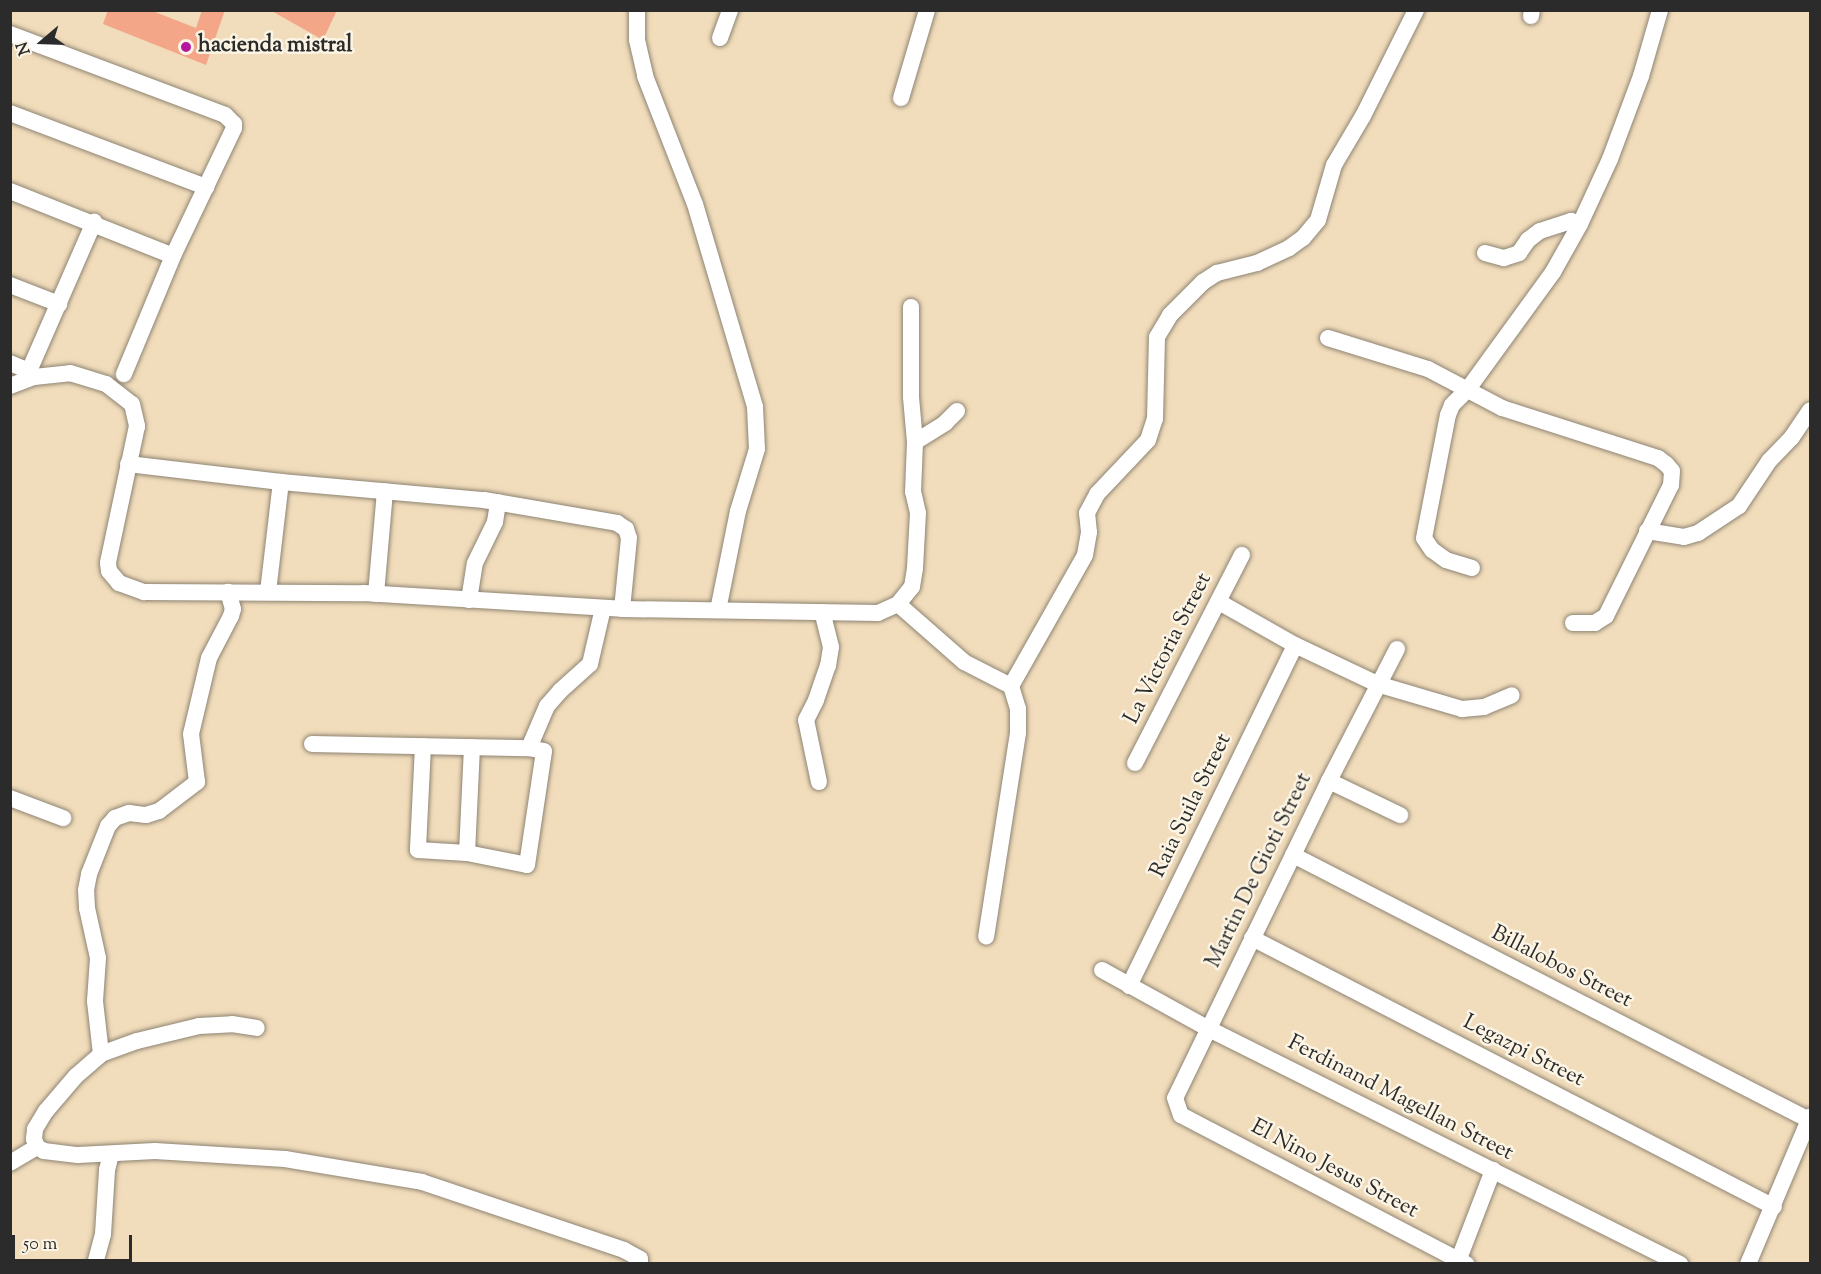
<!DOCTYPE html>
<html>
<head>
<meta charset="utf-8">
<style>
	body { margin:0 }
	#map { position:relative; width:1821px; height:1274px; overflow:hidden; background:#f1dcbb; font-family:"Sorts Mill Goudy",serif }
	div>[style] { position:absolute }
	.building>* { inset:0; background:#f3a788 }
	.roads { filter:drop-shadow(0 0 2px #8e8473) drop-shadow(0 0 2px #8e8473) }
	.minor>* { height:16px; margin:-8px; padding:0 8px; transform-origin:8px; border-radius:8px; background:#fff }
	.dots>* { width:16px; height:16px; translate:-50% -50%; box-sizing:border-box; border:3px solid #fcf5e5; border-radius:50% }
	span { translate:-50% -50%; white-space:nowrap; text-align:center; line-height:1.15; -webkit-text-stroke:5px #fcf5e5; paint-order:stroke }
	.poi-label { font-size:22px; color:#2b2b2b; font-weight:700 }
	.left { translate:0 -50%; text-align:left }
	.street-label { font-size:22px; color:#2b2b2b }
	.frame { position:absolute; inset:0; border:12px solid #2b2b2b; pointer-events:none }
	.north { position:absolute; left:12px; top:12px; width:60px; height:60px; -webkit-text-stroke:4px #fcf5e5; paint-order:stroke; rotate:251deg; font-size:16px; font-weight:700; line-height:24px; text-align:center; color:#2b2b2b }
	.north::after { content:''; display:block; margin:auto; width:21px; height:27px; background:#2b2b2b; clip-path:polygon(50% 0,100% 100%,50% 72%,0 100%) }
	.scale { position:absolute; left:12px; top:1235px; width:120px; height:27px; box-sizing:border-box; border:3px solid #2b2b2b; border-top:0; padding-left:8px; font-size:18px; line-height:21px; white-space:nowrap; color:#2b2b2b; -webkit-text-stroke:4px #fcf5e5; paint-order:stroke }
</style>
</head>
<body>
<div id="map">
	<div class="building">
		<div style="clip-path:polygon(108px 10px,150px 10px,196px 28px,202px 10px,225px 10px,206px 65px,103px 24px)"></div>
		<div style="clip-path:polygon(270px 10px,337px 10px,323px 40px)"></div>
	</div>
	<div class="roads">
		<div class="minor">
			<div style="left:637px;top:10px;width:30px;rotate:90deg"></div>
			<div style="left:637px;top:40px;width:37px;rotate:77deg"></div>
			<div style="left:645px;top:76px;width:137px;rotate:68.7deg"></div>
			<div style="left:695px;top:204px;width:212px;rotate:73.5deg"></div>
			<div style="left:755px;top:407px;width:42px;rotate:87.3deg"></div>
			<div style="left:757px;top:449px;width:65px;rotate:107deg"></div>
			<div style="left:738px;top:511px;width:101px;rotate:101.4deg"></div>
			<div style="left:1531px;top:16px;width:6px;rotate:-81deg"></div>
			<div style="left:10px;top:34px;width:230px;rotate:20.6deg"></div>
			<div style="left:225px;top:115px;width:13px;rotate:45deg"></div>
			<div style="left:234px;top:124px;width:4px;rotate:90deg"></div>
			<div style="left:234px;top:128px;width:142px;rotate:115.5deg"></div>
			<div style="left:173px;top:256px;width:128px;rotate:112.6deg"></div>
			<div style="left:720px;top:38px;width:30px;rotate:-70deg"></div>
			<div style="left:901px;top:98px;width:92px;rotate:-73.5deg"></div>
			<div style="left:10px;top:113px;width:210px;rotate:20.7deg"></div>
			<div style="left:10px;top:191px;width:175px;rotate:21.7deg"></div>
			<div style="left:1485px;top:253px;width:20px;rotate:15deg"></div>
			<div style="left:1504px;top:258px;width:16px;rotate:-18deg"></div>
			<div style="left:1519px;top:253px;width:16px;rotate:-55deg"></div>
			<div style="left:1528px;top:240px;width:15px;rotate:-37deg"></div>
			<div style="left:1540px;top:231px;width:33px;rotate:-18deg"></div>
			<div style="left:1571px;top:221px;width:9px;rotate:18deg"></div>
			<div style="left:10px;top:285px;width:53px;rotate:21.2deg"></div>
			<div style="left:1328px;top:338px;width:105px;rotate:17.2deg"></div>
			<div style="left:1428px;top:369px;width:84px;rotate:27.8deg"></div>
			<div style="left:1502px;top:408px;width:164px;rotate:17.8deg"></div>
			<div style="left:1658px;top:458px;width:10px;rotate:37deg"></div>
			<div style="left:1666px;top:464px;width:9px;rotate:49deg"></div>
			<div style="left:1672px;top:471px;width:14px;rotate:94deg"></div>
			<div style="left:1671px;top:485px;width:146px;rotate:116.4deg"></div>
			<div style="left:1606px;top:616px;width:13px;rotate:148deg"></div>
			<div style="left:1595px;top:623px;width:22px;rotate:180deg"></div>
			<div style="left:10px;top:363px;width:21px;rotate:23deg"></div>
			<div style="left:29px;top:371px;width:163px;rotate:-66.4deg"></div>
			<div style="left:10px;top:386px;width:26px;rotate:-21deg"></div>
			<div style="left:34px;top:377px;width:36px;rotate:-6deg"></div>
			<div style="left:70px;top:373px;width:38px;rotate:17deg"></div>
			<div style="left:106px;top:384px;width:33px;rotate:38deg"></div>
			<div style="left:132px;top:404px;width:23px;rotate:77deg"></div>
			<div style="left:137px;top:426px;width:140px;rotate:102deg"></div>
			<div style="left:108px;top:563px;width:8px;rotate:83deg"></div>
			<div style="left:109px;top:571px;width:16px;rotate:50deg"></div>
			<div style="left:119px;top:583px;width:27px;rotate:20deg"></div>
			<div style="left:144px;top:592px;width:220px;rotate:0.3deg"></div>
			<div style="left:364px;top:593px;width:258px;rotate:3.5deg"></div>
			<div style="left:622px;top:609px;width:256px;rotate:0.9deg"></div>
			<div style="left:878px;top:613px;width:22px;rotate:-24deg"></div>
			<div style="left:898px;top:604px;width:22px;rotate:-51deg"></div>
			<div style="left:912px;top:587px;width:19px;rotate:-81deg"></div>
			<div style="left:915px;top:568px;width:55px;rotate:-86.9deg"></div>
			<div style="left:918px;top:513px;width:22px;rotate:-103deg"></div>
			<div style="left:913px;top:492px;width:50px;rotate:-87.7deg"></div>
			<div style="left:915px;top:442px;width:45px;rotate:-95.1deg"></div>
			<div style="left:911px;top:397px;width:90px;rotate:-90deg"></div>
			<div style="left:915px;top:442px;width:36px;rotate:-32deg"></div>
			<div style="left:945px;top:423px;width:17px;rotate:-45deg"></div>
			<div style="left:128px;top:464px;width:154px;rotate:6.7deg"></div>
			<div style="left:281px;top:482px;width:204px;rotate:5.1deg"></div>
			<div style="left:484px;top:500px;width:135px;rotate:9.8deg"></div>
			<div style="left:617px;top:523px;width:11px;rotate:34deg"></div>
			<div style="left:626px;top:529px;width:9px;rotate:72deg"></div>
			<div style="left:629px;top:538px;width:71px;rotate:95.6deg"></div>
			<div style="left:1647px;top:531px;width:37px;rotate:9deg"></div>
			<div style="left:1684px;top:537px;width:15px;rotate:-16deg"></div>
			<div style="left:1698px;top:533px;width:49px;rotate:-33.4deg"></div>
			<div style="left:1739px;top:506px;width:54px;rotate:-56.3deg"></div>
			<div style="left:1769px;top:461px;width:33px;rotate:-46deg"></div>
			<div style="left:1792px;top:437px;width:32px;rotate:-56deg"></div>
			<div style="left:1472px;top:568px;width:27px;rotate:-163deg"></div>
			<div style="left:1446px;top:560px;width:17px;rotate:-144deg"></div>
			<div style="left:1432px;top:550px;width:14px;rotate:-124deg"></div>
			<div style="left:1424px;top:538px;width:125px;rotate:-79deg"></div>
			<div style="left:1448px;top:415px;width:11px;rotate:-68deg"></div>
			<div style="left:1452px;top:405px;width:23px;rotate:-45deg"></div>
			<div style="left:1468px;top:389px;width:145px;rotate:-54deg"></div>
			<div style="left:1553px;top:272px;width:55px;rotate:-60.6deg"></div>
			<div style="left:1580px;top:224px;width:72px;rotate:-65.2deg"></div>
			<div style="left:1610px;top:159px;width:89px;rotate:-69.5deg"></div>
			<div style="left:1641px;top:76px;width:69px;rotate:-73.9deg"></div>
			<div style="left:268px;top:592px;width:111px;rotate:-83.3deg"></div>
			<div style="left:376px;top:594px;width:103px;rotate:-85deg"></div>
			<div style="left:469px;top:600px;width:37px;rotate:-81deg"></div>
			<div style="left:475px;top:563px;width:46px;rotate:-64deg"></div>
			<div style="left:495px;top:522px;width:20px;rotate:-81deg"></div>
			<div style="left:1219px;top:602px;width:87px;rotate:29.5deg"></div>
			<div style="left:1295px;top:645px;width:91px;rotate:25.4deg"></div>
			<div style="left:1377px;top:684px;width:89px;rotate:16.4deg"></div>
			<div style="left:1462px;top:709px;width:22px;rotate:-5deg"></div>
			<div style="left:1484px;top:707px;width:30px;rotate:-23deg"></div>
			<div style="left:898px;top:604px;width:88px;rotate:41.3deg"></div>
			<div style="left:964px;top:662px;width:53px;rotate:27.1deg"></div>
			<div style="left:1011px;top:686px;width:24px;rotate:73deg"></div>
			<div style="left:1018px;top:709px;width:24px;rotate:90deg"></div>
			<div style="left:1018px;top:733px;width:206px;rotate:98.9deg"></div>
			<div style="left:1397px;top:649px;width:148px;rotate:117.3deg"></div>
			<div style="left:1329px;top:781px;width:352px;rotate:115.9deg"></div>
			<div style="left:1175px;top:1098px;width:18px;rotate:71deg"></div>
			<div style="left:1181px;top:1115px;width:322px;rotate:27.6deg"></div>
			<div style="left:1011px;top:686px;width:150px;rotate:-60.5deg"></div>
			<div style="left:1085px;top:555px;width:23px;rotate:-80deg"></div>
			<div style="left:1089px;top:532px;width:19px;rotate:-96deg"></div>
			<div style="left:1087px;top:513px;width:21px;rotate:-62deg"></div>
			<div style="left:1097px;top:494px;width:74px;rotate:-46.6deg"></div>
			<div style="left:1148px;top:440px;width:22px;rotate:-72deg"></div>
			<div style="left:1155px;top:419px;width:82px;rotate:-88.6deg"></div>
			<div style="left:1157px;top:337px;width:26px;rotate:-59deg"></div>
			<div style="left:1170px;top:315px;width:47px;rotate:-45deg"></div>
			<div style="left:1203px;top:282px;width:17px;rotate:-33deg"></div>
			<div style="left:1217px;top:273px;width:41px;rotate:-14deg"></div>
			<div style="left:1257px;top:263px;width:35px;rotate:-25deg"></div>
			<div style="left:1289px;top:248px;width:17px;rotate:-36deg"></div>
			<div style="left:1303px;top:238px;width:23px;rotate:-50deg"></div>
			<div style="left:1318px;top:220px;width:57px;rotate:-73.8deg"></div>
			<div style="left:1334px;top:165px;width:57px;rotate:-59.4deg"></div>
			<div style="left:1363px;top:116px;width:119px;rotate:-63.4deg"></div>
			<div style="left:312px;top:744px;width:217px;rotate:1.1deg"></div>
			<div style="left:529px;top:748px;width:46px;rotate:-66.8deg"></div>
			<div style="left:547px;top:706px;width:20px;rotate:-49deg"></div>
			<div style="left:560px;top:691px;width:40px;rotate:-42deg"></div>
			<div style="left:590px;top:664px;width:57px;rotate:-76.9deg"></div>
			<div style="left:423px;top:746px;width:104px;rotate:92.8deg"></div>
			<div style="left:418px;top:850px;width:49px;rotate:3.5deg"></div>
			<div style="left:467px;top:853px;width:106px;rotate:-87.3deg"></div>
			<div style="left:1135px;top:763px;width:234px;rotate:-62.8deg"></div>
			<div style="left:1329px;top:781px;width:79px;rotate:25.6deg"></div>
			<div style="left:819px;top:782px;width:63px;rotate:-101.8deg"></div>
			<div style="left:806px;top:720px;width:22px;rotate:-63deg"></div>
			<div style="left:816px;top:700px;width:36px;rotate:-71deg"></div>
			<div style="left:828px;top:666px;width:19px;rotate:-81deg"></div>
			<div style="left:831px;top:647px;width:36px;rotate:-104deg"></div>
			<div style="left:10px;top:798px;width:57px;rotate:20.7deg"></div>
			<div style="left:467px;top:853px;width:61px;rotate:11.3deg"></div>
			<div style="left:527px;top:865px;width:115px;rotate:-81.5deg"></div>
			<div style="left:544px;top:751px;width:15px;rotate:-169deg"></div>
			<div style="left:1293px;top:855px;width:580px;rotate:27.18deg"></div>
			<div style="left:1252px;top:938px;width:587px;rotate:27.26deg"></div>
			<div style="left:1102px;top:970px;width:120px;rotate:28.9deg"></div>
			<div style="left:1207px;top:1028px;width:529px;rotate:26.52deg"></div>
			<div style="left:1129px;top:986px;width:379px;rotate:-64deg"></div>
			<div style="left:101px;top:1054px;width:38px;rotate:-20deg"></div>
			<div style="left:137px;top:1041px;width:64px;rotate:-13.6deg"></div>
			<div style="left:199px;top:1026px;width:33px;rotate:-3deg"></div>
			<div style="left:232px;top:1024px;width:25px;rotate:9deg"></div>
			<div style="left:37px;top:1147px;width:9px;rotate:-111deg"></div>
			<div style="left:34px;top:1139px;width:10px;rotate:-84deg"></div>
			<div style="left:35px;top:1129px;width:21px;rotate:-59deg"></div>
			<div style="left:46px;top:1111px;width:46px;rotate:-49.4deg"></div>
			<div style="left:76px;top:1076px;width:33px;rotate:-41deg"></div>
			<div style="left:101px;top:1054px;width:53px;rotate:-96.5deg"></div>
			<div style="left:95px;top:1001px;width:43px;rotate:-86deg"></div>
			<div style="left:98px;top:958px;width:51px;rotate:-102.4deg"></div>
			<div style="left:87px;top:908px;width:18px;rotate:-93deg"></div>
			<div style="left:86px;top:890px;width:16px;rotate:-79deg"></div>
			<div style="left:89px;top:874px;width:52px;rotate:-68.4deg"></div>
			<div style="left:108px;top:826px;width:11px;rotate:-49deg"></div>
			<div style="left:115px;top:818px;width:15px;rotate:-20deg"></div>
			<div style="left:129px;top:813px;width:17px;rotate:7deg"></div>
			<div style="left:146px;top:815px;width:14px;rotate:-17deg"></div>
			<div style="left:159px;top:811px;width:48px;rotate:-37.3deg"></div>
			<div style="left:197px;top:782px;width:48px;rotate:-97.1deg"></div>
			<div style="left:191px;top:734px;width:78px;rotate:-76.7deg"></div>
			<div style="left:209px;top:658px;width:47px;rotate:-62.4deg"></div>
			<div style="left:231px;top:616px;width:7px;rotate:-74deg"></div>
			<div style="left:233px;top:609px;width:18px;rotate:-106deg"></div>
			<div style="left:10px;top:1163px;width:31px;rotate:-31deg"></div>
			<div style="left:37px;top:1147px;width:8px;rotate:30deg"></div>
			<div style="left:44px;top:1151px;width:34px;rotate:7deg"></div>
			<div style="left:78px;top:1155px;width:77px;rotate:-3deg"></div>
			<div style="left:155px;top:1151px;width:130px;rotate:3.5deg"></div>
			<div style="left:285px;top:1159px;width:139px;rotate:9.5deg"></div>
			<div style="left:422px;top:1182px;width:213px;rotate:18.6deg"></div>
			<div style="left:624px;top:1250px;width:18px;rotate:29deg"></div>
			<div style="left:640px;top:1259px;width:5px;rotate:90deg"></div>
			<div style="left:95px;top:1264px;width:31px;rotate:-75deg"></div>
			<div style="left:103px;top:1234px;width:64px;rotate:-86.4deg"></div>
			<div style="left:107px;top:1170px;width:16px;rotate:-76deg"></div>
			<div style="left:1457px;top:1264px;width:101px;rotate:-69deg"></div>
			<div style="left:1748px;top:1264px;width:160px;rotate:-67.1deg"></div>
		</div>
	</div>
	<div class="dots">
		<div style="left:186px;top:47px;background:#b5179e"></div>
	</div>
	<div class="poi-label">
		<span class="left" style="left:198px;top:47px">hacienda mistral</span>
	</div>
	<div class="street-label">
		<span style="left:1169px;top:649px;rotate:-63deg">La Victoria Street</span>
		<span style="left:1192px;top:806px;rotate:-64deg">Raia Suila Street</span>
		<span style="left:1260px;top:871px;rotate:-64deg">Martin De Gioti Street</span>
		<span style="left:1561px;top:968px;rotate:27deg">Billalobos Street</span>
		<span style="left:1523px;top:1052px;rotate:27deg">Legazpi Street</span>
		<span style="left:1400px;top:1099px;rotate:27deg">Ferdinand Magellan Street</span>
		<span style="left:1334px;top:1170px;rotate:28deg">El Nino Jesus Street</span>
	</div>
	<div class="frame"></div>
	<div class="north">N</div>
	<div class="scale">50 m</div>
</div>
</body>
</html>
